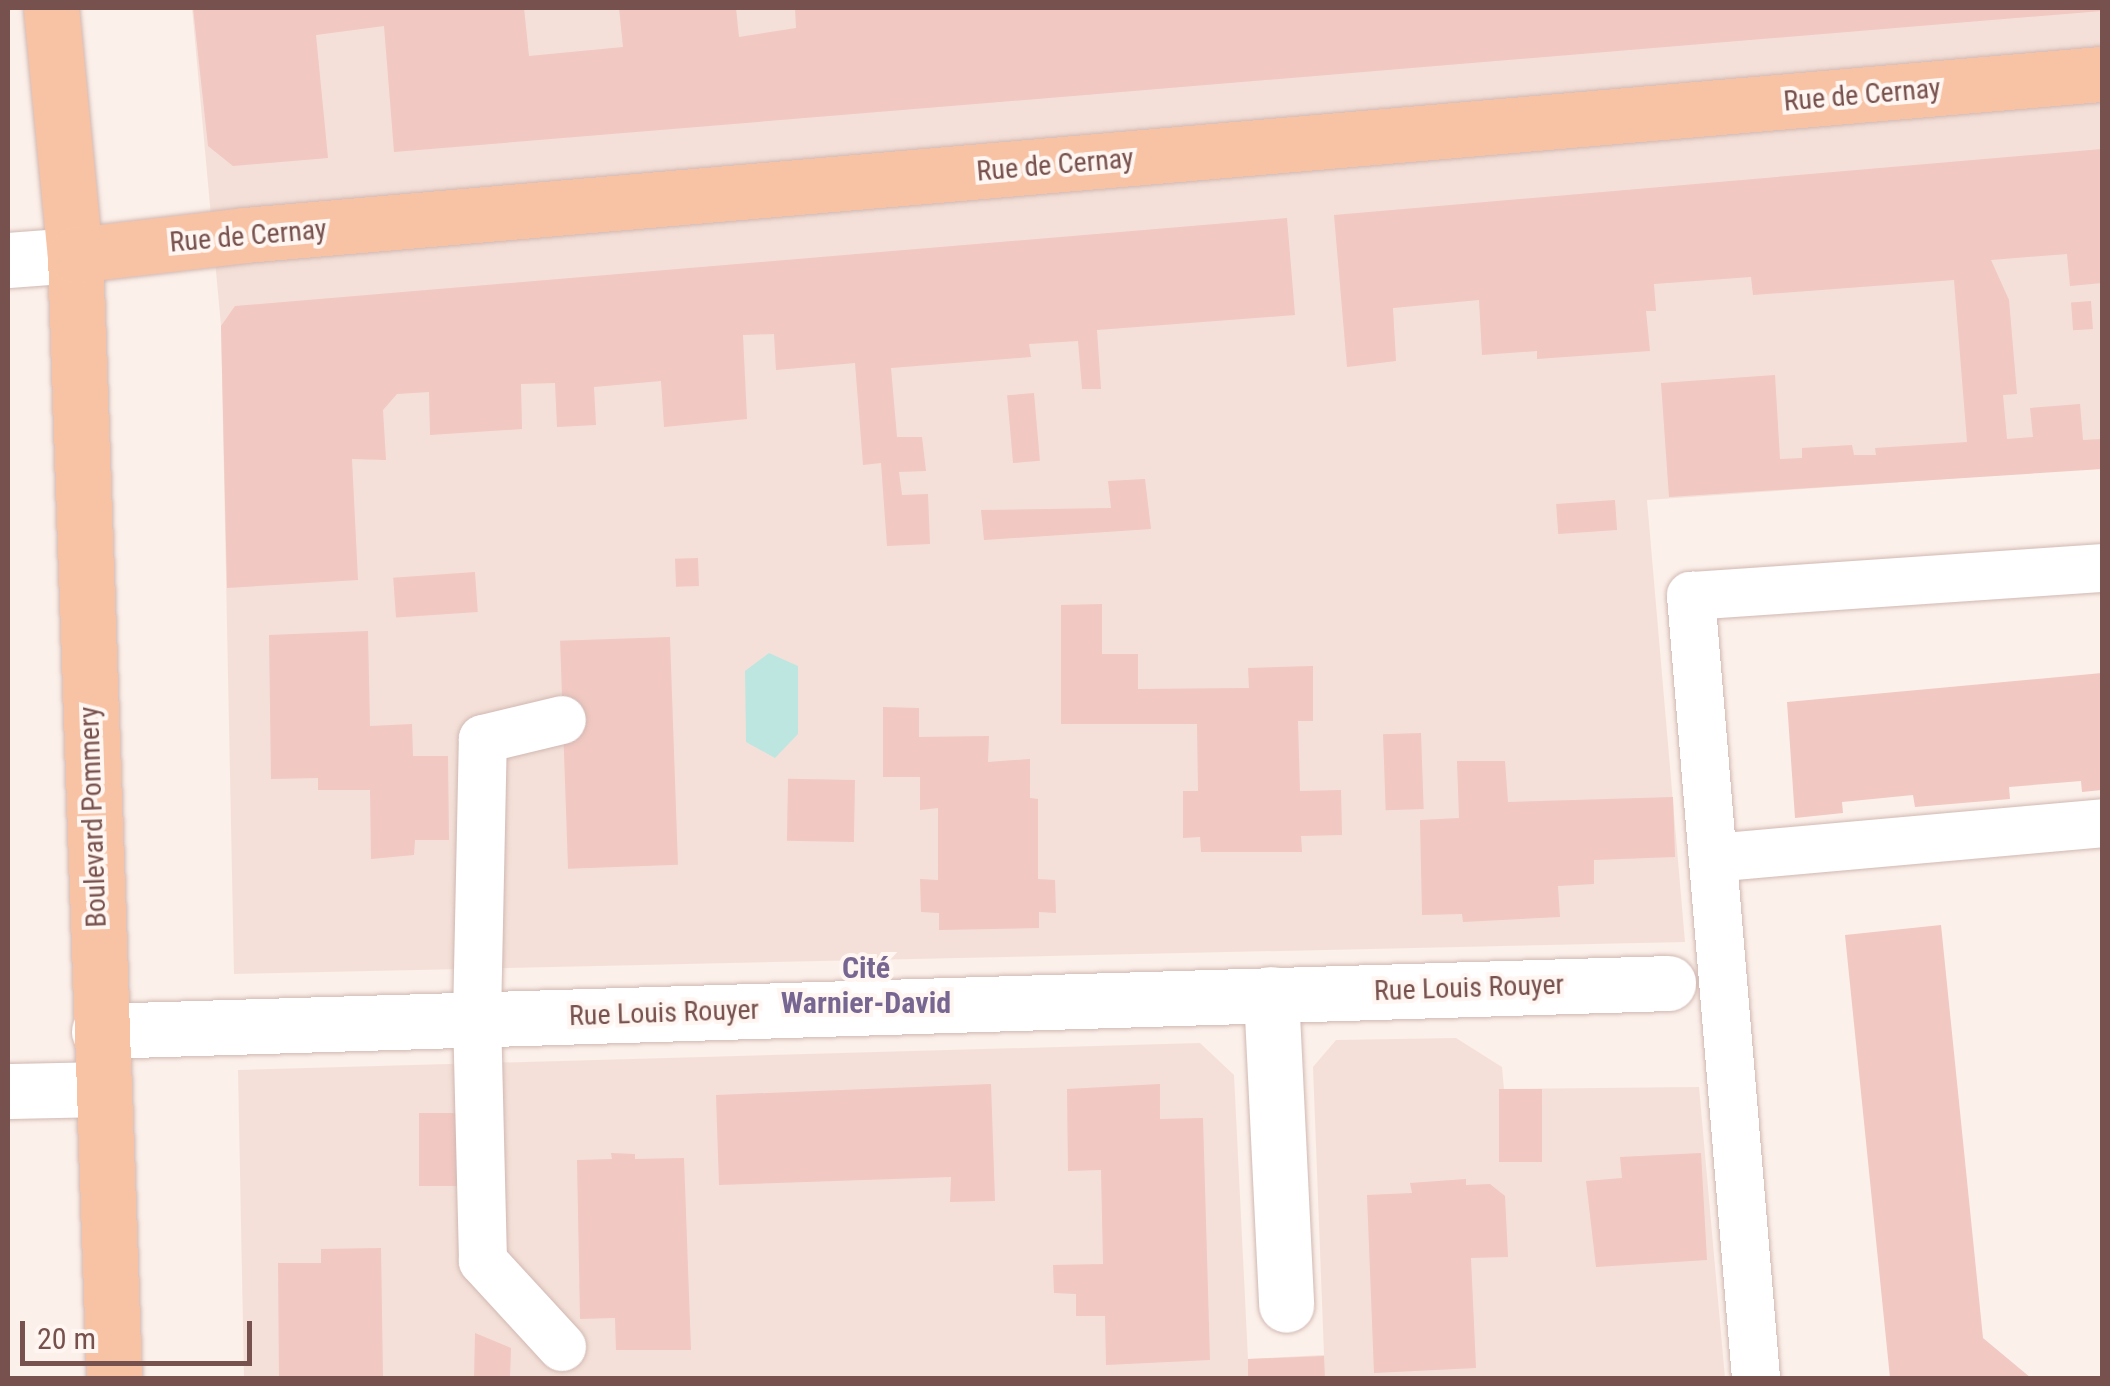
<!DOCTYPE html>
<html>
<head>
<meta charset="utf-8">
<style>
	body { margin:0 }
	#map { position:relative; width:2110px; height:1386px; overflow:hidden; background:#fcf0ea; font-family:"Roboto Condensed",sans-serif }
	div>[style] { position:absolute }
	.residential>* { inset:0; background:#f4e0d8 }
	.water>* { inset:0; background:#bee6e1 }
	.building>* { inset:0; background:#f1c8c2; transform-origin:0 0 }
	.roads { filter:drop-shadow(0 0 2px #d1b8b2) drop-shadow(0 0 2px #d1b8b2) }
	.lane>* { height:48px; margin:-24px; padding:0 24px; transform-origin:24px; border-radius:24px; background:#fff }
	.street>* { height:55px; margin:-27.5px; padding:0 27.5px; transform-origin:27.5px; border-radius:27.5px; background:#fff }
	.secondary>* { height:55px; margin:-27.5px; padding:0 27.5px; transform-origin:27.5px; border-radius:27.5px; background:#fff }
	.primary>* { height:55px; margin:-27.5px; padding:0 27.5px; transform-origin:27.5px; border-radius:27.5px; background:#f8c3a5 }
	span { translate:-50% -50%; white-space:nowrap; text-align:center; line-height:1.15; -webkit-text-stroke:8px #fff5f1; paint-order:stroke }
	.street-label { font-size:28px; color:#77514d }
	.neighbourhood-label { font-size:30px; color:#776692; font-weight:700 }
	.frame { position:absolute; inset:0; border:10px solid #77514d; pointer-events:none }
	.scale { position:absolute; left:20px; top:1321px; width:232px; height:45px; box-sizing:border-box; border:5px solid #77514d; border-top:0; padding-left:12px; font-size:30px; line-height:35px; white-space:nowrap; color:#77514d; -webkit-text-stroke:8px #fff5f1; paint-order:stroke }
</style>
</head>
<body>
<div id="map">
	<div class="residential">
		<div style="clip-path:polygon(192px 8px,2102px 8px,2102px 468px,1647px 500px,1685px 942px,234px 974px,221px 326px)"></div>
		<div style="clip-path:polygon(1456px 1038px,1502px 1067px,1504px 1089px,1699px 1087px,1725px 1378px,244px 1378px,238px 1070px,1200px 1043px,1234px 1075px,1248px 1359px,1324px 1355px,1313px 1067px,1336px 1040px)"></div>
	</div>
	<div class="water">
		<div style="clip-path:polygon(769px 653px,798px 666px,798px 734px,775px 758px,746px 742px,745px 671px)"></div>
	</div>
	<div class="building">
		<div style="clip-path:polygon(193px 8px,524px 8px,529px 56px,623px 47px,619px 8px,736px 8px,739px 37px,796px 28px,795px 8px,2102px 8px,2102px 11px,394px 152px,384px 26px,316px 35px,328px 158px,233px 166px,208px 146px)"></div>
		<div style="clip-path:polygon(2102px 149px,2102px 283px,2070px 286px,2067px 254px,1991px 260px,2009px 300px,2017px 394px,2003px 395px,2007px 439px,2033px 437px,2030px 408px,2080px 404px,2083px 440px,2102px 439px,2102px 469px,1669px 497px,1661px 383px,1775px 375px,1780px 459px,1802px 458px,1802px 448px,1852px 445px,1854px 455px,1876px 455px,1875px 448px,1967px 442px,1954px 280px,1753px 295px,1751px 277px,1654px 284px,1656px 311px,1646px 311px,1650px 351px,1537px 359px,1537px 351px,1482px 355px,1479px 300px,1393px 308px,1396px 361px,1347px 367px,1334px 215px)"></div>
		<div style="clip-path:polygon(1287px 218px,1295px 315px,1097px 330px,1101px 389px,1082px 389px,1078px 341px,1029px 344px,1031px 357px,891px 368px,897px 437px,922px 437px,926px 471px,899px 472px,902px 495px,928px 494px,930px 544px,887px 546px,881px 463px,863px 465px,855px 363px,776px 370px,774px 334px,743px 335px,747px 419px,664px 427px,661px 381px,594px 387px,596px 425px,557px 427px,555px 383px,521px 384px,522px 429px,430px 435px,429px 392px,397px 394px,383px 410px,386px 460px,352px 459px,358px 580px,227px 588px,221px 326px,235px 306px)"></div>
		<div style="left:2091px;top:301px;width:28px;height:20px;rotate:86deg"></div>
		<div style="left:1034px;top:393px;width:68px;height:27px;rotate:85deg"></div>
		<div style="clip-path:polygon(1145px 479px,1151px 529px,984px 540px,981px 510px,1111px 508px,1108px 481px)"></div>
		<div style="left:1615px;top:500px;width:30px;height:59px;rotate:86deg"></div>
		<div style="left:698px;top:558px;width:28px;height:23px;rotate:88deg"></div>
		<div style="left:475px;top:572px;width:40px;height:82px;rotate:86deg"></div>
		<div style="clip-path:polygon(1102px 604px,1102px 654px,1138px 654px,1138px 689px,1249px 688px,1248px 668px,1313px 666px,1313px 721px,1298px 721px,1300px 791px,1341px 790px,1342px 835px,1301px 836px,1302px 852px,1201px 852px,1200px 837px,1183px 838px,1183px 791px,1198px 791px,1197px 724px,1061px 724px,1061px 605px)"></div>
		<div style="clip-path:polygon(368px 631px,370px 726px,412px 724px,413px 756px,448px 756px,449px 840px,415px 840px,414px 855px,371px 859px,370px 790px,318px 790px,318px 778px,271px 779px,269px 635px)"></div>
		<div style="left:670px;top:637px;width:228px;height:110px;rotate:88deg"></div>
		<div style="clip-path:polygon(2102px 673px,2102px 790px,2082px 792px,2081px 781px,2009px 787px,2010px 799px,1915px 807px,1913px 795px,1842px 802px,1843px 813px,1795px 818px,1787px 702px)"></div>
		<div style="clip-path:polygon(883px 707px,919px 708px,919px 737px,989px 736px,988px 762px,1030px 759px,1030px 798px,1038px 799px,1038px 879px,1055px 880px,1056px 913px,1039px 912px,1039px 928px,939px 930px,939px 913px,921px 912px,920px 879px,938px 880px,938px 808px,920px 810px,920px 777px,883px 777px)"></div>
		<div style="left:1421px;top:733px;width:76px;height:38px;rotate:88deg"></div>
		<div style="clip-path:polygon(1457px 761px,1505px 761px,1508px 802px,1673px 797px,1675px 857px,1594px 860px,1594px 884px,1558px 886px,1560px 917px,1463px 922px,1462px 914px,1422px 915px,1420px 820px,1459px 818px)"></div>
		<div style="left:855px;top:780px;width:62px;height:67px;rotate:91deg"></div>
		<div style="clip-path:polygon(1941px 925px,1983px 1338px,2031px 1378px,1890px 1378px,1845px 935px)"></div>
		<div style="clip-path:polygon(991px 1084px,995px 1201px,950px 1202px,951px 1177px,719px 1185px,716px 1095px)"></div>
		<div style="clip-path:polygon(1160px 1084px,1160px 1119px,1203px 1118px,1210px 1360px,1106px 1365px,1105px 1316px,1076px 1316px,1076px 1294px,1054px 1293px,1053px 1265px,1103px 1264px,1101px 1170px,1068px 1171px,1067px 1089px)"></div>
		<div style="left:1499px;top:1089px;width:43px;height:73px"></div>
		<div style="left:419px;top:1113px;width:38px;height:73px"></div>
		<div style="clip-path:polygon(611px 1153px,635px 1154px,635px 1159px,684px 1158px,691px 1350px,616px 1350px,615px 1318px,580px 1319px,577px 1160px,612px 1159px)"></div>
		<div style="clip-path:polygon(1701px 1153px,1707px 1260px,1596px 1267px,1586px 1181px,1622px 1178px,1620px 1157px)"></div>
		<div style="clip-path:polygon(1466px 1179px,1466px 1185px,1490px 1184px,1505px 1196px,1508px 1257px,1471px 1258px,1476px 1368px,1374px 1373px,1367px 1195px,1412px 1193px,1410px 1183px)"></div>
		<div style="clip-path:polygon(381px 1248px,383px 1378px,279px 1378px,278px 1263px,321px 1263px,321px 1249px)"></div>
		<div style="clip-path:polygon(475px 1333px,511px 1348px,510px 1378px,474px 1378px)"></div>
		<div style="clip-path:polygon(1324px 1356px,1325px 1378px,1248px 1378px,1248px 1359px)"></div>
	</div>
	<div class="roads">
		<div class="lane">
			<div style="left:1713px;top:858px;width:391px;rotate:-5.1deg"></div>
			<div style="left:562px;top:1347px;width:117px;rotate:-132.6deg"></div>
			<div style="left:483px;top:1261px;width:242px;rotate:-91.4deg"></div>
			<div style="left:477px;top:1019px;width:280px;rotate:-88.8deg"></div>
			<div style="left:483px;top:739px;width:81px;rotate:-13.5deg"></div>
			<div style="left:1756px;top:1378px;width:785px;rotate:-94.75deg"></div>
			<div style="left:1691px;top:596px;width:412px;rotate:-3.9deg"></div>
		</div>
		<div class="street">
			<div style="left:1271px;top:994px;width:311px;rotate:87.2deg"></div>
			<div style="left:99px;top:1031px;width:1570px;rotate:-1.75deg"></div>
			<div style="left:8px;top:1091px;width:93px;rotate:-1.2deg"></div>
		</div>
		<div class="secondary">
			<div style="left:8px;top:260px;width:67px;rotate:-4.3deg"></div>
		</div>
		<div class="primary">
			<div style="left:51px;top:8px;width:248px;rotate:84.5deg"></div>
			<div style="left:75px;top:255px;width:1124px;rotate:88.01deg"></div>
			<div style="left:75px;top:255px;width:171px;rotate:-6.7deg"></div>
			<div style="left:245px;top:235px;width:1864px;rotate:-4.96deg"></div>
		</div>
	</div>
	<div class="street-label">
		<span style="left:1862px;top:95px;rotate:-5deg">Rue de Cernay</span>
		<span style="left:1055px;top:165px;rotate:-5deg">Rue de Cernay</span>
		<span style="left:248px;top:236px;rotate:-5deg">Rue de Cernay</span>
		<span style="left:93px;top:817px;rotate:-92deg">Boulevard Pommery</span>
		<span style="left:1469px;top:988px;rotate:-2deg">Rue Louis Rouyer</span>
		<span style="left:664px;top:1013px;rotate:-2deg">Rue Louis Rouyer</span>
	</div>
	<div class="neighbourhood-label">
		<span style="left:866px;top:985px">Cité<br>Warnier-David</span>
	</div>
	<div class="frame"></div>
	<div class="scale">20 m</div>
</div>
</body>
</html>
